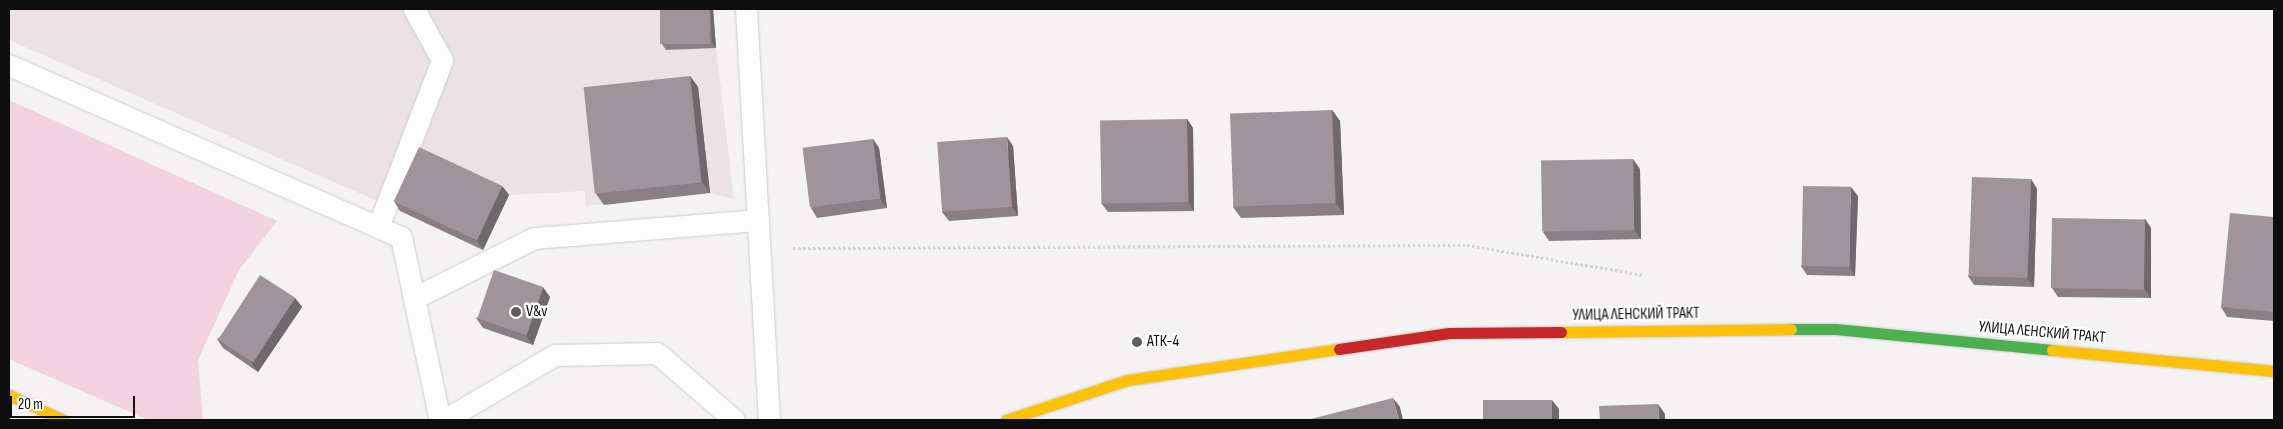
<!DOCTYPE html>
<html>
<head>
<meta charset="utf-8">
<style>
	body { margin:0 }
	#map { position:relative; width:2283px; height:429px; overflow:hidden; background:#f4f2f3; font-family:"Sofia Sans Condensed",sans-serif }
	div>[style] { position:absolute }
	.built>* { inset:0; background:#eae2e5 }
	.green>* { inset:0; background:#f1d2de }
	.path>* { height:3px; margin-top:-1.5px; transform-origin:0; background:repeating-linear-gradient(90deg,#d2d1d1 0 2.5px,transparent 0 5px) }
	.roads { filter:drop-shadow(0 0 1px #cfcdce) drop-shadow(0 0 1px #cfcdce) }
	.lane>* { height:21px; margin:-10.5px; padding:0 10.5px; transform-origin:10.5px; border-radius:10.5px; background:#fdfdfd }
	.fast>* { height:11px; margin:-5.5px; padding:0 5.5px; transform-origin:5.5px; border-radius:5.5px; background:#4caf50 }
	.slow>* { height:11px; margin:-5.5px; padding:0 5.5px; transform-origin:5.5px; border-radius:5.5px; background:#ffc107 }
	.jam>* { height:11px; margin:-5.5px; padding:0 5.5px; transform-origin:5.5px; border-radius:5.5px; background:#c62828 }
	.wall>* { inset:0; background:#8a7f84 }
	.shaded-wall>* { inset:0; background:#70686c }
	.building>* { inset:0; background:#a0949a; transform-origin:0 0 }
	.dots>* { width:14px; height:14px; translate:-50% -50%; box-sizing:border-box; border:2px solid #fff; border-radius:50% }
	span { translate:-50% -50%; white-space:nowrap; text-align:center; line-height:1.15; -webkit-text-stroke:5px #fff; paint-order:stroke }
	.poi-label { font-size:16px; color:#0f0e0e }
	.left { translate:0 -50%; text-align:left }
	.street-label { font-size:16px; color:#0f0e0e }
	.frame { position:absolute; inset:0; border:10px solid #0f0e0e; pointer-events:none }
	.scale { position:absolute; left:10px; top:396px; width:125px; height:22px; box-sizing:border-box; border:2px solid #0f0e0e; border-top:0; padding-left:6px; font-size:15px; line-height:18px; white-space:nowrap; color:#0f0e0e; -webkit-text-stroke:4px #fff; paint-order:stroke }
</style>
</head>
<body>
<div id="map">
	<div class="built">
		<div style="clip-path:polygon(9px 9px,664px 9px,666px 50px,716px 48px,734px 199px,710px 193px,585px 206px,585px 191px,509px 195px,400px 211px,9px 40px)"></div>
	</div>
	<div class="green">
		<div style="clip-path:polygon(9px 100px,277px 221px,239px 270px,198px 360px,203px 420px,148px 420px,9px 359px)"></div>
	</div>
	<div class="path">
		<div style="left:793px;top:248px;width:674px;rotate:-0.26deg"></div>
		<div style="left:1467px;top:245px;width:180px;rotate:9.6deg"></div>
	</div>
	<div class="roads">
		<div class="lane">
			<div style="left:746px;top:9px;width:412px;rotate:86.8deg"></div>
			<div style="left:9px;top:65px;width:428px;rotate:23.7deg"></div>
			<div style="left:401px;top:237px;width:187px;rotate:78deg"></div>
			<div style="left:378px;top:227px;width:179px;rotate:-69deg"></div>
			<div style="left:442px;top:60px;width:58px;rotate:-118.8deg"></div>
			<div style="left:414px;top:298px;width:134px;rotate:-26.6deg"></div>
			<div style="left:534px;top:238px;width:225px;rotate:-4.6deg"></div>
			<div style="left:444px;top:420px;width:129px;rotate:-30.4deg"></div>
			<div style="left:555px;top:355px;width:102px;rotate:-1.1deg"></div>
			<div style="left:657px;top:353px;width:102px;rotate:41deg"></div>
		</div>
		<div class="fast">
			<div style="left:1791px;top:329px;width:44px"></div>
			<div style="left:1835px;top:329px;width:218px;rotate:5.5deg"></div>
		</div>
		<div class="slow">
			<div style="left:1561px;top:332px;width:230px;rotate:-0.7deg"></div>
			<div style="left:2052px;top:350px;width:223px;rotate:5.4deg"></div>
			<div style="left:9px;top:395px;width:60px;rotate:24.8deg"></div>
			<div style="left:1006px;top:420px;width:128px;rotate:-18.2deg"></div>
			<div style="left:1128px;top:380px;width:213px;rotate:-8.4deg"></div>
		</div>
		<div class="jam">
			<div style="left:1339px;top:349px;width:111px;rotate:-8.3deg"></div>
			<div style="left:1449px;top:333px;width:112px;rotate:-0.5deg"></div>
		</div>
	</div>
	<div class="wall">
		<div style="clip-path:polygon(660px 9px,713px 9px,716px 48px,666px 50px,662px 44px)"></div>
		<div style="clip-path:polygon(690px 76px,698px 87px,710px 193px,604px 205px,596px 194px)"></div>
		<div style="clip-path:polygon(1332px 110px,1340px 121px,1344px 215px,1241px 218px,1233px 207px)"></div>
		<div style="clip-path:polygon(1187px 119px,1193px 128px,1194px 211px,1108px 212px,1101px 203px)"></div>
		<div style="clip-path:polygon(873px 139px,879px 148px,887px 208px,817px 218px,811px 208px)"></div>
		<div style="clip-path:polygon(1013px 146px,1018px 216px,949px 221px,942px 212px)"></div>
		<div style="clip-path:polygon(1640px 169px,1641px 239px,1549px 241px,1543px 232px)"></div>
		<div style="clip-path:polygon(2031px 179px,2037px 189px,2034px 287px,1974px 285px,1968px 276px)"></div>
		<div style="clip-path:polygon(502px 186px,509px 195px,483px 250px,400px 211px,394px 201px)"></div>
		<div style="clip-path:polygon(1858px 196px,1855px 276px,1807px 275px,1801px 266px)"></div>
		<div style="clip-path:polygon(2274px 217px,2274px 321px,2227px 317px,2221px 307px)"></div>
		<div style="clip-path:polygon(2145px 219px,2151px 228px,2151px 298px,2058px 297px,2052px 288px)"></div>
		<div style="clip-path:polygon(550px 297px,533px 345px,483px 328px,476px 318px)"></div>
		<div style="clip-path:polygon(295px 298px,302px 307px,258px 372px,223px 348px,217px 339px)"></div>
	</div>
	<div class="shaded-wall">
		<div style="clip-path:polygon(710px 9px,713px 9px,716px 48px,712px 42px)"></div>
		<div style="clip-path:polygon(690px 76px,698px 87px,710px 193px,702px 182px)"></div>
		<div style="clip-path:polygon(1332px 110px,1340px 121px,1344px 215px,1336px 203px)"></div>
		<div style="clip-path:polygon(1187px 119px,1193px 128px,1194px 211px,1188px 202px)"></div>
		<div style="clip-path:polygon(1007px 137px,1013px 146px,1018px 216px,1012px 207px)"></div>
		<div style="clip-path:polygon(873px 139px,879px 148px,887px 208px,880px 199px)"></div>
		<div style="clip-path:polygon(1633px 159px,1640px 169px,1641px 239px,1634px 230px)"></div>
		<div style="clip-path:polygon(2031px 179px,2037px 189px,2034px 287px,2027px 278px)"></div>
		<div style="clip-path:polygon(502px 186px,509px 195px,483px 250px,477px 240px)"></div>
		<div style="clip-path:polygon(1851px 187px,1858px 196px,1855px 276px,1849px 267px)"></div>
		<div style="clip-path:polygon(2145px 219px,2151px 228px,2151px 298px,2144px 289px)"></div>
		<div style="clip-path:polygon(543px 287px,550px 297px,533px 345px,526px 336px)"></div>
		<div style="clip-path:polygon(295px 298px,302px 307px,258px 372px,251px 362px)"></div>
		<div style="clip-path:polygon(1393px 398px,1400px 407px,1403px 420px,1399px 420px)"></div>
		<div style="clip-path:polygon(1552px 400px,1559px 409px,1559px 420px,1552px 420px)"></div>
		<div style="clip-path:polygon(1658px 404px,1665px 414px,1665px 420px,1659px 420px)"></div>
	</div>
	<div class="building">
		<div style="left:660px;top:9px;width:50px;height:35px"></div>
		<div style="left:690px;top:76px;width:107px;height:107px;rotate:84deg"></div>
		<div style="left:1332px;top:110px;width:93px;height:102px;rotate:88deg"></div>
		<div style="left:1187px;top:119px;width:83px;height:87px;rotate:89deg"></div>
		<div style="left:1007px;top:137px;width:70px;height:70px;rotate:86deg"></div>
		<div style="left:873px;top:139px;width:60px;height:71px;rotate:83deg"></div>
		<div style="left:419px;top:147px;width:92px;height:60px;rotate:25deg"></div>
		<div style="left:1633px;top:159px;width:71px;height:92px;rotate:89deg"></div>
		<div style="left:1972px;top:177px;width:59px;height:99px;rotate:2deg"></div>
		<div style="left:1803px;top:186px;width:48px;height:80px;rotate:1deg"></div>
		<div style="clip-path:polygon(2230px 213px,2274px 217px,2274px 312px,2221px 307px)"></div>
		<div style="left:2052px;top:218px;width:93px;height:70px;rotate:1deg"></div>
		<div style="left:494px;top:270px;width:52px;height:51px;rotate:19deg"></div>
		<div style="left:260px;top:275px;width:42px;height:77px;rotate:33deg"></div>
		<div style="clip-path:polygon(1393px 398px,1399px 420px,1307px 420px)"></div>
		<div style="left:1552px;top:400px;width:20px;height:69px;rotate:90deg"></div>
		<div style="clip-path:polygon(1658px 404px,1659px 420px,1600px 420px,1599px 406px)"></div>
	</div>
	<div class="dots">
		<div style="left:516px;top:312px;background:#5f5e5e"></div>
		<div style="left:1137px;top:342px;background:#5f5e5e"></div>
	</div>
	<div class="poi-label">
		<span class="left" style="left:526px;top:312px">V&amp;v</span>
		<span class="left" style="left:1147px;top:342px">АТК-4</span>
	</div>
	<div class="street-label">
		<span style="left:1636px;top:315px;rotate:-1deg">УЛИЦА ЛЕНСКИЙ ТРАКТ</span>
		<span style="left:2042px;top:333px;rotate:5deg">УЛИЦА ЛЕНСКИЙ ТРАКТ</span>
	</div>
	<div class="frame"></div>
	<div class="scale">20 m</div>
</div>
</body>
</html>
